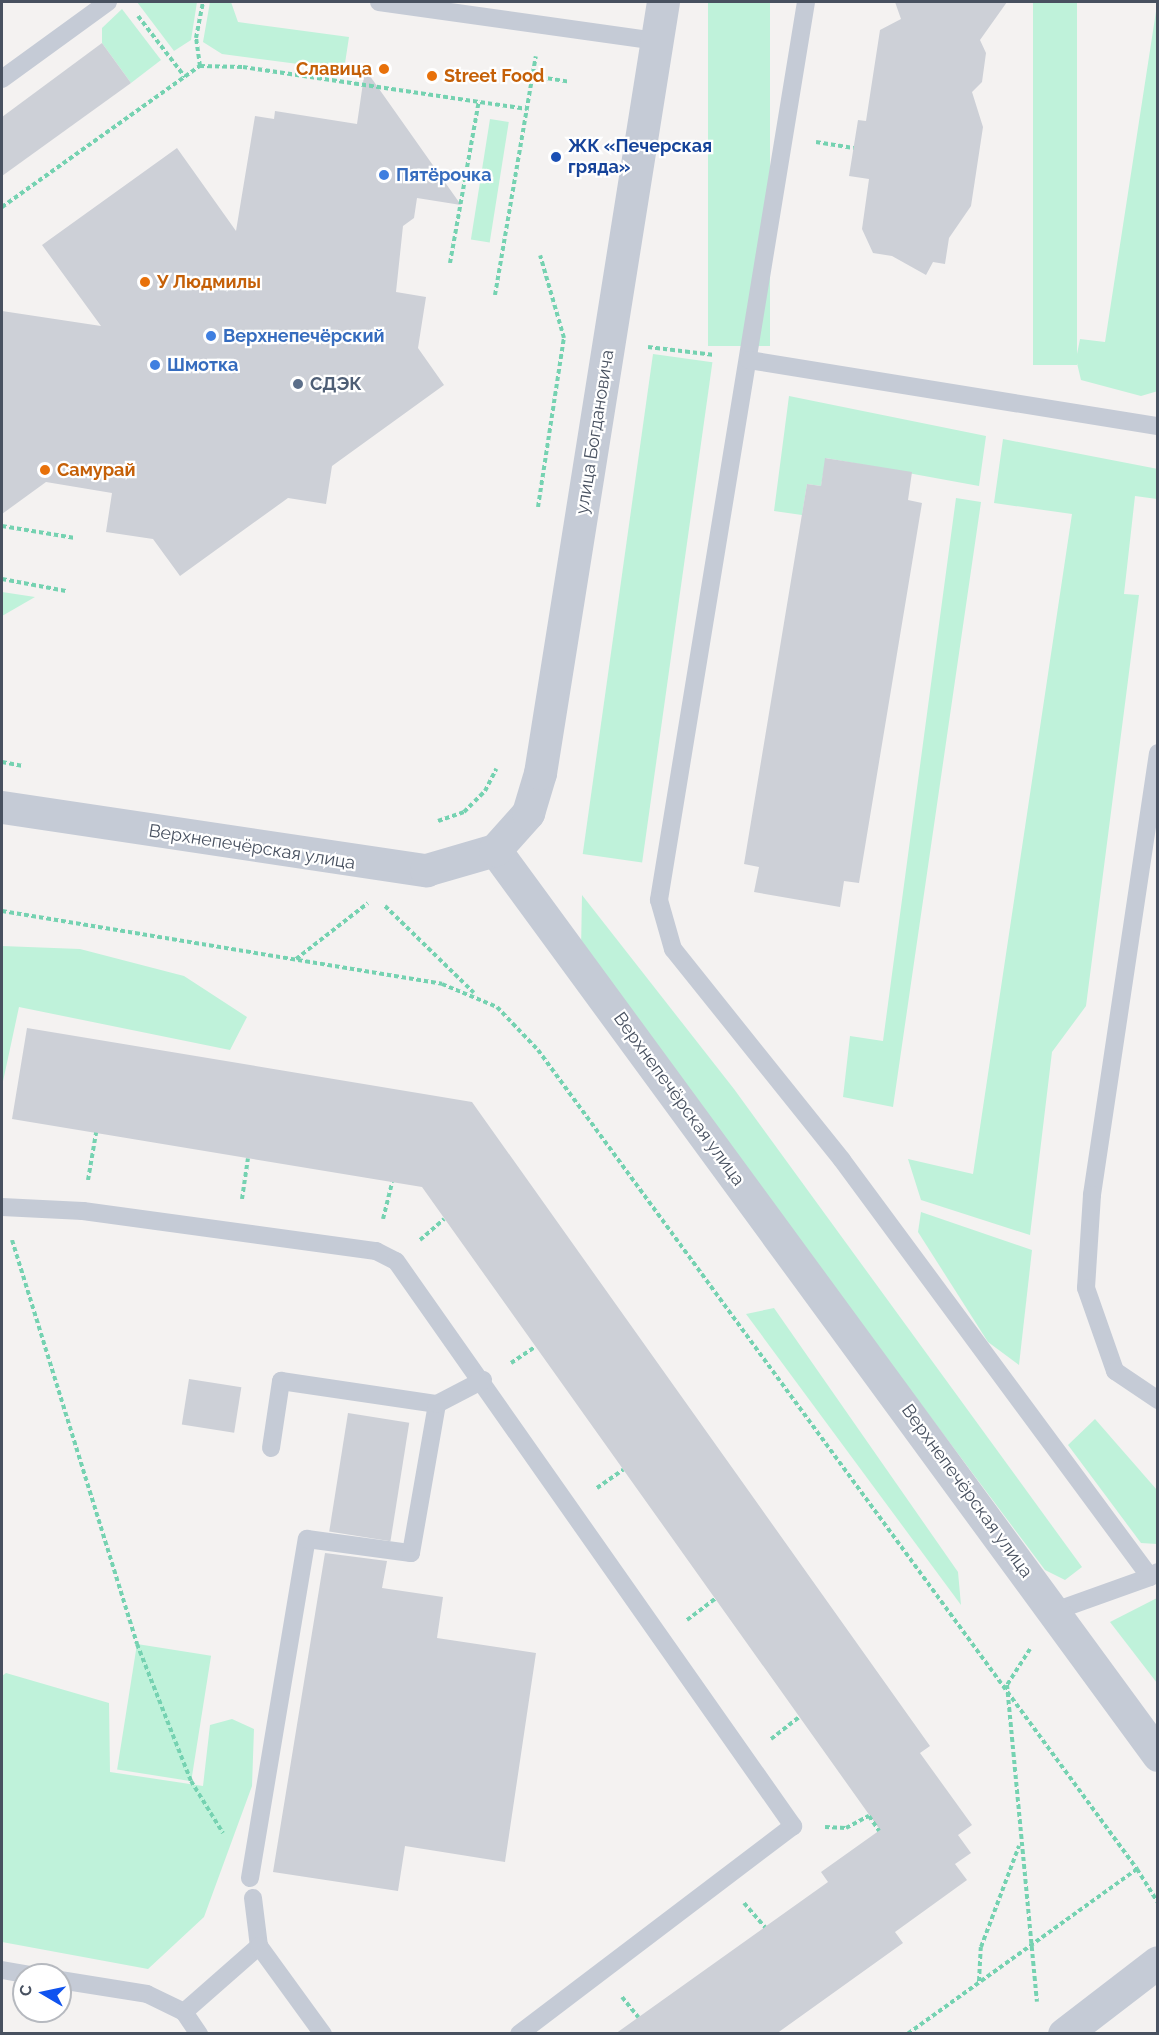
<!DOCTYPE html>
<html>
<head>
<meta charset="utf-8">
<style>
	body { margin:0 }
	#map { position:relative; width:1159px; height:2035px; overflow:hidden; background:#f4f2f1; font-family:Raleway,sans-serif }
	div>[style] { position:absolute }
	.green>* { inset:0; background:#bff2da; transform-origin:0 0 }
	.building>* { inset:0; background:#cdd0d7; transform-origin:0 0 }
	.path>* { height:4px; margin-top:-2px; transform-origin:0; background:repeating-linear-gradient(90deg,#75d2b1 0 4.5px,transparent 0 7.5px) }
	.service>* { height:18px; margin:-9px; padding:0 9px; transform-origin:9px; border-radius:9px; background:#c5cbd6 }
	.minor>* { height:33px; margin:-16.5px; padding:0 16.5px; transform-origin:16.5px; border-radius:16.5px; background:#c5cbd6 }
	.tertiary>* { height:33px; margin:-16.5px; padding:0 16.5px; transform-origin:16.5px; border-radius:16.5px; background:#c5cbd6 }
	.dots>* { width:16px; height:16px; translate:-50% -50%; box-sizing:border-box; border:3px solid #fff; border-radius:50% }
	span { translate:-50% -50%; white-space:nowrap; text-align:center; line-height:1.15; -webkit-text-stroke:4.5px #fff; paint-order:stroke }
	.food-label { font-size:18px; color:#c56008; font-weight:700 }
	.right { translate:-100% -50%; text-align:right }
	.left { translate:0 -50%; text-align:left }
	.transit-label { font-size:18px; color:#164399; font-weight:700 }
	.shop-label { font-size:18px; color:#366cbe; font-weight:700 }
	.service-label { font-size:18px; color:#4e5e75; font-weight:700 }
	.street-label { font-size:18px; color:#485160 }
	.frame { position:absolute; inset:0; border:3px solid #485160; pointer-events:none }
	.north { position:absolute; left:12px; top:1963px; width:60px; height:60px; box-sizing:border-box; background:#fff; border:2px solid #b6b9bf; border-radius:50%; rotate:279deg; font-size:16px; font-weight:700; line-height:24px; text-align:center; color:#485160 }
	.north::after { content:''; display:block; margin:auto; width:21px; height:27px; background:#1053ef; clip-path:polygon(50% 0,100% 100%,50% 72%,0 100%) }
</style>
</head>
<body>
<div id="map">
	<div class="green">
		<div style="clip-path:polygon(137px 2px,197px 2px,191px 40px,174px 51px)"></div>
		<div style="clip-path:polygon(210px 2px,231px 2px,238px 22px,349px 37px,344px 70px,222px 54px,203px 42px)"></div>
		<div style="left:708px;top:2px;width:62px;height:344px"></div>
		<div style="left:1033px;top:2px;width:44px;height:363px"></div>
		<div style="clip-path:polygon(1157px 5px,1158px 391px,1141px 396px,1081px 380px,1076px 359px,1080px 339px,1105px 342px)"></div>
		<div style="clip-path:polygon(122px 9px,161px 60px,131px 83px,102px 43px,102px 28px)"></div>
		<div style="left:490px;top:119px;width:19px;height:122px;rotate:9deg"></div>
		<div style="left:653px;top:354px;width:60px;height:505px;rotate:8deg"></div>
		<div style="clip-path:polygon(789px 396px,986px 436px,979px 486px,826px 458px,821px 486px,807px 484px,802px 515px,774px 511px)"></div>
		<div style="clip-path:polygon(1003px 439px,1158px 469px,1157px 499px,1135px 496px,1124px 594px,1139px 595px,1086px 1006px,1052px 1052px,1030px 1235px,921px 1200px,908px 1159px,973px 1174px,1072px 514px,994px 503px)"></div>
		<div style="clip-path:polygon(956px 498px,981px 502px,893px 1107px,843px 1097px,850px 1036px,883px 1041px)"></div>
		<div style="clip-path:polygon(2px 592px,35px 597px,2px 616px)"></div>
		<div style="clip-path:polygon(582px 895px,734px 1089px,1082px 1567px,1065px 1580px,1045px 1570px,581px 950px)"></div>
		<div style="clip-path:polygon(2px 946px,80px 949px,184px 976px,247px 1017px,230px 1050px,19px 1007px,2px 1086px)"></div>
		<div style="clip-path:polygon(921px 1212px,1032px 1250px,1019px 1365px,988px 1342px,918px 1232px)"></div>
		<div style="clip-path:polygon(774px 1308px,958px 1572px,961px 1605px,746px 1314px)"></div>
		<div style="clip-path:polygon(1095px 1419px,1157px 1490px,1157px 1544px,1141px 1543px,1068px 1445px)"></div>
		<div style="clip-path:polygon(1157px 1598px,1157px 1683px,1110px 1622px)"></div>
		<div style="left:137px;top:1644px;width:75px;height:127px;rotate:9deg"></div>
		<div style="clip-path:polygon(6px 1673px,109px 1703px,110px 1772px,203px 1786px,210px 1725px,232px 1719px,254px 1729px,252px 1786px,204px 1917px,148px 1969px,2px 1942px,2px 1676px)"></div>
	</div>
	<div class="building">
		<div style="clip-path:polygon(895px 2px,1007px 2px,980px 40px,986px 53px,982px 82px,972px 92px,983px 127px,971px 206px,949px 238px,945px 264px,933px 262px,926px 275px,892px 256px,873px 253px,862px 229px,869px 179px,849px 176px,858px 120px,866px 121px,880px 30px,901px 19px)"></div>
		<div style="clip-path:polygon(102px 43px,131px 83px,2px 176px,2px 117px)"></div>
		<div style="clip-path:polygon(365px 69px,461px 205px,417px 198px,414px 218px,403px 226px,396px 292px,426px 297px,418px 348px,444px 385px,332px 466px,326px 504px,288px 498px,180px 576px,153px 539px,106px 532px,112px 493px,46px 482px,2px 514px,2px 311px,101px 326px,42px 245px,177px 148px,236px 231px,255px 116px,274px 119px,275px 111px,357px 124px)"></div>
		<div style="clip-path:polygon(825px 458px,912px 472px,908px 500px,922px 503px,859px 883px,844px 881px,840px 907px,754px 892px,759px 867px,744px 864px,807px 484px,821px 486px)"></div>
		<div style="clip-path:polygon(27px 1028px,472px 1102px,930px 1746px,920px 1753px,972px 1825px,958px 1835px,971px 1853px,955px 1864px,967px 1880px,895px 1932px,903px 1943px,776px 2034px,615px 2034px,828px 1882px,821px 1872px,880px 1830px,422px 1187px,12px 1119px)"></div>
		<div style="left:189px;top:1379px;width:53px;height:46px;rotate:9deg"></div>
		<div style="left:348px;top:1413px;width:62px;height:120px;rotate:9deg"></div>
		<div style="clip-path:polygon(325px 1553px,387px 1561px,382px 1588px,443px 1597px,437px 1638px,536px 1653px,505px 1862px,405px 1846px,398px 1891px,273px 1872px)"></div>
	</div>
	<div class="path">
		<div style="left:138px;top:16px;width:77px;rotate:52.4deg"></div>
		<div style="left:200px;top:66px;width:28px;rotate:-98deg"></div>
		<div style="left:196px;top:38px;width:37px;rotate:-79deg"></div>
		<div style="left:533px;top:76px;width:36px;rotate:9deg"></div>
		<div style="left:816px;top:142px;width:38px;rotate:9deg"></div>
		<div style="left:2px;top:207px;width:243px;rotate:-35.5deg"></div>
		<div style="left:200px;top:66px;width:43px;rotate:1.3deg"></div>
		<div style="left:243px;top:67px;width:287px;rotate:8.4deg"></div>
		<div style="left:450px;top:263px;width:165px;rotate:-79.9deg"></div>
		<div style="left:495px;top:295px;width:242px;rotate:-80.3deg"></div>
		<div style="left:648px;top:347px;width:67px;rotate:6.8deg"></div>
		<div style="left:538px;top:507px;width:171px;rotate:-81.3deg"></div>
		<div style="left:564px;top:338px;width:86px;rotate:-106.1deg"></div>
		<div style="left:2px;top:526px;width:74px;rotate:9.3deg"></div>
		<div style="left:2px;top:579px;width:65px;rotate:10.6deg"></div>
		<div style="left:2px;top:762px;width:20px;rotate:11deg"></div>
		<div style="left:438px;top:821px;width:28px;rotate:-19deg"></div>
		<div style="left:464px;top:812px;width:30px;rotate:-45deg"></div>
		<div style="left:485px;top:791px;width:25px;rotate:-63deg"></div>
		<div style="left:385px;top:906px;width:124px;rotate:44.3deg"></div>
		<div style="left:2px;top:911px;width:446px;rotate:9.4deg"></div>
		<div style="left:442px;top:984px;width:60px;rotate:22.7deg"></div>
		<div style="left:497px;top:1007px;width:59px;rotate:46.4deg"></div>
		<div style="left:538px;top:1050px;width:1015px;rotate:53.82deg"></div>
		<div style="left:1137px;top:1869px;width:283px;rotate:144.3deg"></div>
		<div style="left:296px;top:959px;width:91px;rotate:-37.9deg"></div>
		<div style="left:88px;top:1180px;width:48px;rotate:-80.3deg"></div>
		<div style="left:242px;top:1199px;width:41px;rotate:-81.7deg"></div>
		<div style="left:383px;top:1219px;width:38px;rotate:-76deg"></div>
		<div style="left:12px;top:1240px;width:423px;rotate:72.8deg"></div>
		<div style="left:137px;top:1644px;width:147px;rotate:68.5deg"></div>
		<div style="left:191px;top:1781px;width:61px;rotate:58.4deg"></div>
		<div style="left:420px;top:1240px;width:32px;rotate:-41deg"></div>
		<div style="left:511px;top:1363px;width:29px;rotate:-34deg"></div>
		<div style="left:597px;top:1488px;width:32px;rotate:-35deg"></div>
		<div style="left:687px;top:1620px;width:35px;rotate:-37deg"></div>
		<div style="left:1030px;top:1649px;width:43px;rotate:122.6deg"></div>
		<div style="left:1007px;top:1685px;width:318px;rotate:84.6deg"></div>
		<div style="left:771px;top:1739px;width:36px;rotate:-38deg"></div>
		<div style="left:825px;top:1827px;width:21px;rotate:3deg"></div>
		<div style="left:846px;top:1828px;width:26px;rotate:-28deg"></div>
		<div style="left:869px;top:1816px;width:18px;rotate:56deg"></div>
		<div style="left:1137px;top:1869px;width:39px;rotate:58deg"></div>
		<div style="left:744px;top:1903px;width:32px;rotate:49deg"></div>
		<div style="left:979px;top:1981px;width:34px;rotate:-87deg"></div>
		<div style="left:981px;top:1947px;width:108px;rotate:-69.4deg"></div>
		<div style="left:622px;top:1997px;width:26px;rotate:51deg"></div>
	</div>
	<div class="service">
		<div style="left:379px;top:2px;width:281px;rotate:8deg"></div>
		<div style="left:806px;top:2px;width:910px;rotate:99.3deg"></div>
		<div style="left:659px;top:900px;width:51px;rotate:74.1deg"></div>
		<div style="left:673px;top:949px;width:270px;rotate:51.3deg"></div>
		<div style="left:842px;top:1160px;width:518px;rotate:53.55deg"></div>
		<div style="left:1150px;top:1577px;width:9px;rotate:-32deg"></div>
		<div style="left:2px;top:79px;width:131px;rotate:-36deg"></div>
		<div style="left:749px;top:360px;width:414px;rotate:9.2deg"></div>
		<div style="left:1158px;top:753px;width:447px;rotate:98.5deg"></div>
		<div style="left:1092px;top:1195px;width:93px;rotate:93.7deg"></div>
		<div style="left:1086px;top:1288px;width:88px;rotate:70.7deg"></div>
		<div style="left:1115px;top:1371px;width:52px;rotate:34deg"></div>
		<div style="left:2px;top:1207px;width:81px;rotate:2.8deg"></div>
		<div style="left:83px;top:1211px;width:296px;rotate:7.8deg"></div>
		<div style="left:376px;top:1251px;width:22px;rotate:27deg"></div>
		<div style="left:396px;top:1261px;width:691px;rotate:54.91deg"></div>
		<div style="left:793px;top:1826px;width:344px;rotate:142.8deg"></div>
		<div style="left:271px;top:1448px;width:68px;rotate:-81.5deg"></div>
		<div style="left:281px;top:1381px;width:158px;rotate:8.4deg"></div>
		<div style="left:1055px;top:1611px;width:101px;rotate:-19.7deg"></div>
		<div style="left:250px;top:1878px;width:344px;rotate:-80.5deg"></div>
		<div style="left:307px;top:1539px;width:105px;rotate:7.7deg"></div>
		<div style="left:411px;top:1553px;width:151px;rotate:-80.1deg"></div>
		<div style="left:437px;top:1404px;width:52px;rotate:-27.6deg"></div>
		<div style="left:253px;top:1898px;width:48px;rotate:82.9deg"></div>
		<div style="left:2px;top:1970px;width:28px;rotate:10deg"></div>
		<div style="left:60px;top:1980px;width:88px;rotate:9.1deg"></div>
		<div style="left:147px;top:1994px;width:41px;rotate:25.9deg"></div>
		<div style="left:184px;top:2012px;width:27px;rotate:56deg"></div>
		<div style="left:184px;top:2012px;width:100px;rotate:-41.3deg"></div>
		<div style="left:259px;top:1946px;width:109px;rotate:54deg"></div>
	</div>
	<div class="minor">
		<div style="left:495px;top:850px;width:1122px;rotate:53.77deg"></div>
		<div style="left:1064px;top:2034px;width:118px;rotate:-37.5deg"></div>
	</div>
	<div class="tertiary">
		<div style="left:2px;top:807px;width:429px;rotate:8.5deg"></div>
		<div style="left:426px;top:870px;width:72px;rotate:-16.2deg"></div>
		<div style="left:495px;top:850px;width:50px;rotate:-48.3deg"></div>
		<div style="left:528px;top:813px;width:42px;rotate:-73.3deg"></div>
		<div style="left:540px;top:773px;width:781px;rotate:-80.94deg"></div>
	</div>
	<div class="dots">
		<div style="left:384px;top:69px;background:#e8710a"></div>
		<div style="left:432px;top:76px;background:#e8710a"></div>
		<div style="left:556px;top:157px;background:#1a4fb4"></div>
		<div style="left:384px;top:175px;background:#3f7fe0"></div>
		<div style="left:145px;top:282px;background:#e8710a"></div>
		<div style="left:211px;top:336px;background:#3f7fe0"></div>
		<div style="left:155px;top:365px;background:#3f7fe0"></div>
		<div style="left:298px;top:384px;background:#5c6f8a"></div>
		<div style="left:45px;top:470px;background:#e8710a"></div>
	</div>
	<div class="food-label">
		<span class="right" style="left:372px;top:69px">Славица</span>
		<span class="left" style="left:444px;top:76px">Street Food</span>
		<span class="left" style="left:157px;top:282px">У Людмилы</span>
		<span class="left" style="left:57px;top:470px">Самурай</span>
	</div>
	<div class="transit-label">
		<span class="left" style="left:568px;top:157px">ЖК «Печерская<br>гряда»</span>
	</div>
	<div class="shop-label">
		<span class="left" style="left:396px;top:175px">Пятёрочка</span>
		<span class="left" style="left:223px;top:336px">Верхнепечёрский</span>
		<span class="left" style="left:167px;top:365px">Шмотка</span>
	</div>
	<div class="service-label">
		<span class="left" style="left:310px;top:384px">СДЭК</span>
	</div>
	<div class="street-label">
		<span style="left:595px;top:432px;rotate:-81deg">улица Богдановича</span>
		<span style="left:252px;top:847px;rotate:9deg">Верхнепечёрская улица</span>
		<span style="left:679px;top:1099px;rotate:54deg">Верхнепечёрская улица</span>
		<span style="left:967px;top:1491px;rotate:54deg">Верхнепечёрская улица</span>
	</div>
	<div class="frame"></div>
	<div class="north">С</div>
</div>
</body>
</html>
